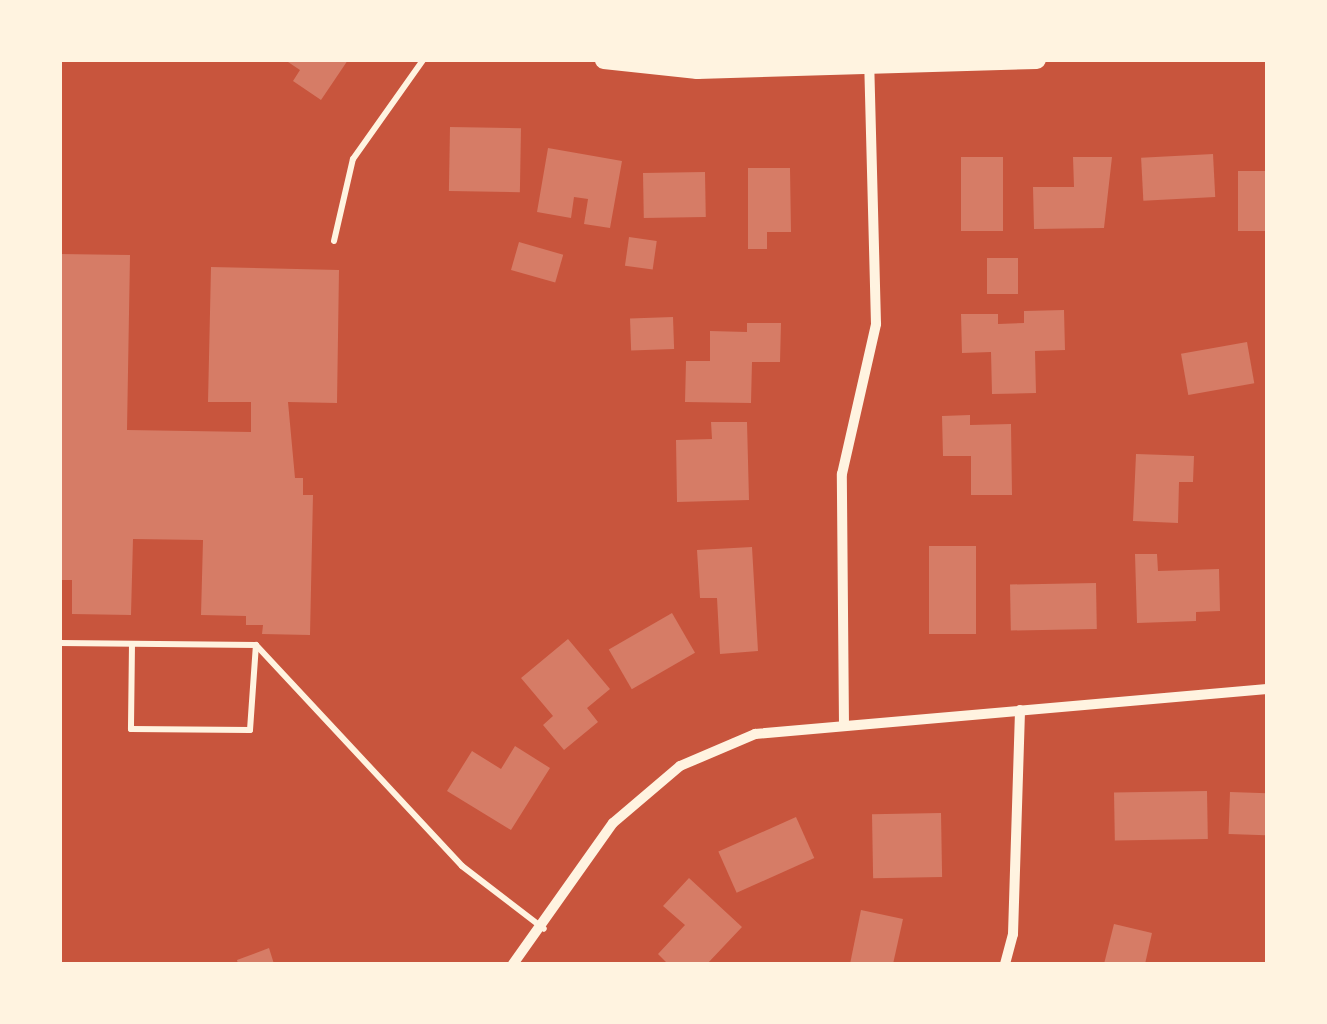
<!DOCTYPE html>
<html>
<head>
<meta charset="utf-8">
<style>
	body { margin:0 }
	#map { position:relative; width:1327px; height:1024px; overflow:hidden; background:#c8553d; font-family:"Noto Serif",serif }
	div>[style] { position:absolute }
	.building>* { inset:0; background:#d67c66; transform-origin:0 0 }
	.service>* { height:6px; margin:-3px; padding:0 3px; transform-origin:3px; border-radius:3px; background:#fff3e0 }
	.minor>* { height:10px; margin:-5px; padding:0 5px; transform-origin:5px; border-radius:5px; background:#fff3e0 }
	.tertiary>* { height:18px; margin:-9px; padding:0 9px; transform-origin:9px; border-radius:9px; background:#fff3e0 }
	span { translate:-50% -50%; white-space:nowrap; text-align:center; line-height:1.15; -webkit-text-stroke:8px #fff3e0; paint-order:stroke }
	.frame { position:absolute; inset:0; border:62px solid #fff3e0; pointer-events:none }
</style>
</head>
<body>
<div id="map">
	<div class="building">
		<div style="clip-path:polygon(285px 60px,348px 60px,321px 100px,293px 81px,300px 70px)"></div>
		<div style="left:450px;top:127px;width:71px;height:64px;rotate:1deg"></div>
		<div style="clip-path:polygon(548px 148px,622px 161px,610px 228px,584px 224px,588px 199px,574px 197px,571px 218px,537px 212px)"></div>
		<div style="left:1213px;top:154px;width:43px;height:72px;rotate:87deg"></div>
		<div style="left:961px;top:157px;width:42px;height:74px"></div>
		<div style="clip-path:polygon(1073px 157px,1112px 157px,1104px 228px,1034px 229px,1033px 187px,1074px 187px)"></div>
		<div style="clip-path:polygon(748px 168px,790px 168px,791px 232px,767px 232px,767px 249px,748px 249px)"></div>
		<div style="left:1267px;top:171px;width:60px;height:29px;rotate:90deg"></div>
		<div style="left:705px;top:172px;width:45px;height:62px;rotate:89deg"></div>
		<div style="left:629px;top:237px;width:28px;height:29px;rotate:8deg"></div>
		<div style="left:519px;top:242px;width:46px;height:29px;rotate:16deg"></div>
		<div style="clip-path:polygon(60px 254px,130px 255px,127px 430px,251px 432px,251px 402px,208px 402px,211px 267px,339px 270px,337px 403px,288px 402px,295px 478px,303px 478px,303px 495px,313px 495px,310px 635px,262px 634px,263px 625px,246px 625px,246px 616px,201px 615px,203px 540px,133px 539px,131px 615px,72px 614px,72px 580px,60px 580px)"></div>
		<div style="left:987px;top:258px;width:31px;height:36px"></div>
		<div style="clip-path:polygon(1064px 310px,1065px 350px,1035px 351px,1036px 393px,992px 394px,991px 352px,962px 353px,961px 314px,998px 314px,998px 324px,1024px 323px,1024px 311px)"></div>
		<div style="left:673px;top:317px;width:32px;height:43px;rotate:88deg"></div>
		<div style="clip-path:polygon(747px 323px,781px 323px,780px 362px,752px 362px,751px 403px,685px 402px,686px 361px,710px 361px,710px 331px,747px 332px)"></div>
		<div style="left:1247px;top:342px;width:42px;height:67px;rotate:80deg"></div>
		<div style="clip-path:polygon(970px 415px,970px 425px,1011px 424px,1012px 495px,971px 495px,971px 456px,943px 456px,942px 416px)"></div>
		<div style="clip-path:polygon(711px 422px,747px 422px,749px 500px,677px 502px,676px 440px,712px 439px)"></div>
		<div style="clip-path:polygon(1136px 454px,1194px 456px,1193px 482px,1179px 482px,1178px 523px,1133px 521px)"></div>
		<div style="left:929px;top:546px;width:47px;height:88px"></div>
		<div style="clip-path:polygon(752px 547px,758px 651px,720px 654px,717px 598px,700px 598px,697px 550px)"></div>
		<div style="clip-path:polygon(1135px 554px,1157px 554px,1158px 571px,1219px 569px,1220px 611px,1196px 612px,1196px 621px,1137px 623px)"></div>
		<div style="left:1096px;top:583px;width:46px;height:86px;rotate:89deg"></div>
		<div style="left:672px;top:613px;width:46px;height:73px;rotate:60deg"></div>
		<div style="clip-path:polygon(568px 639px,610px 689px,587px 708px,598px 722px,564px 750px,543px 725px,553px 716px,521px 678px)"></div>
		<div style="clip-path:polygon(515px 746px,550px 768px,511px 830px,447px 791px,472px 751px,501px 769px)"></div>
		<div style="left:1207px;top:791px;width:48px;height:93px;rotate:89deg"></div>
		<div style="left:1230px;top:792px;width:37px;height:42px;rotate:2deg"></div>
		<div style="left:941px;top:813px;width:64px;height:69px;rotate:89deg"></div>
		<div style="left:796px;top:817px;width:45px;height:85px;rotate:66deg"></div>
		<div style="clip-path:polygon(689px 878px,742px 927px,707px 964px,668px 964px,658px 954px,685px 925px,663px 906px)"></div>
		<div style="clip-path:polygon(861px 910px,903px 919px,893px 964px,850px 964px)"></div>
		<div style="clip-path:polygon(1114px 924px,1152px 933px,1145px 964px,1104px 964px)"></div>
		<div style="clip-path:polygon(269px 948px,274px 964px,238px 964px,237px 960px)"></div>
	</div>
	<div class="service">
		<div style="left:334px;top:241px;width:84px;rotate:-77deg"></div>
		<div style="left:353px;top:159px;width:121px;rotate:-54.7deg"></div>
		<div style="left:60px;top:643px;width:196px;rotate:0.6deg"></div>
		<div style="left:132px;top:644px;width:85px;rotate:90.7deg"></div>
		<div style="left:131px;top:729px;width:119px;rotate:0.5deg"></div>
		<div style="left:250px;top:730px;width:85px;rotate:-86deg"></div>
		<div style="left:256px;top:645px;width:302px;rotate:47deg"></div>
		<div style="left:462px;top:866px;width:103px;rotate:37.5deg"></div>
	</div>
	<div class="minor">
		<div style="left:844px;top:726px;width:252px;rotate:-90.5deg"></div>
		<div style="left:842px;top:474px;width:154px;rotate:-77.2deg"></div>
		<div style="left:876px;top:324px;width:260px;rotate:-91.5deg"></div>
		<div style="left:513px;top:964px;width:173px;rotate:-54.7deg"></div>
		<div style="left:613px;top:823px;width:88px;rotate:-40.4deg"></div>
		<div style="left:680px;top:766px;width:82px;rotate:-23.1deg"></div>
		<div style="left:755px;top:734px;width:514px;rotate:-5.02deg"></div>
		<div style="left:1005px;top:964px;width:31px;rotate:-75deg"></div>
		<div style="left:1013px;top:934px;width:224px;rotate:-88.2deg"></div>
	</div>
	<div class="tertiary">
		<div style="left:604px;top:60px;width:94px;rotate:6.1deg"></div>
		<div style="left:697px;top:70px;width:340px;rotate:-1.7deg"></div>
	</div>
	<div class="frame"></div>
</div>
</body>
</html>
